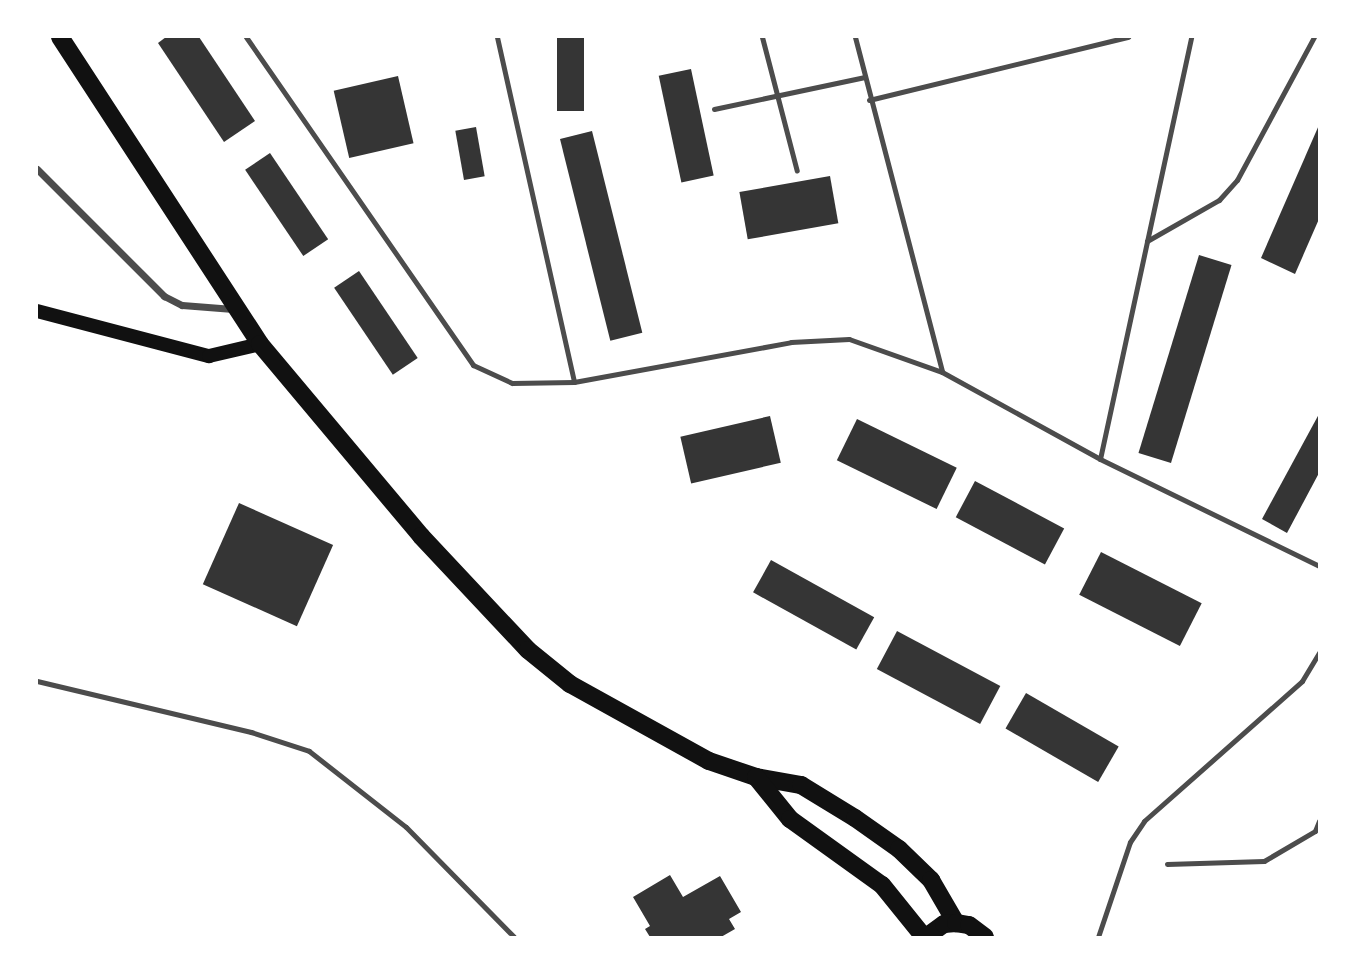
<!DOCTYPE html>
<html>
<head>
<meta charset="utf-8">
<style>
	body { margin:0 }
	#map { position:relative; width:1356px; height:974px; overflow:hidden; background:#fff; font-family:"Open Sans",sans-serif }
	div>[style] { position:absolute }
	.building>* { inset:0; background:#353535; transform-origin:0 0 }
	.service>* { height:5px; margin:-2.5px; padding:0 2.5px; transform-origin:2.5px; border-radius:2.5px; background:#4c4c4c }
	.minor>* { height:7px; margin:-3.5px; padding:0 3.5px; transform-origin:3.5px; border-radius:3.5px; background:#4c4c4c }
	.secondary>* { height:14px; margin:-7px; padding:0 7px; transform-origin:7px; border-radius:7px; background:#111 }
	.primary>* { height:18px; margin:-9px; padding:0 9px; transform-origin:9px; border-radius:9px; background:#111 }
	span { translate:-50% -50%; white-space:nowrap; text-align:center; line-height:1.15; -webkit-text-stroke:6px #fff; paint-order:stroke }
	.frame { position:absolute; inset:0; border:38px solid #fff; pointer-events:none }
</style>
</head>
<body>
<div id="map">
	<div class="building">
		<div style="clip-path:polygon(166px 37px,199px 37px,255px 121px,224px 142px,158px 43px)"></div>
		<div style="left:557px;top:37px;width:27px;height:74px"></div>
		<div style="left:691px;top:69px;width:109px;height:33px;rotate:78deg"></div>
		<div style="left:398px;top:76px;width:69px;height:66px;rotate:77deg"></div>
		<div style="clip-path:polygon(1319px 125px,1319px 219px,1295px 274px,1261px 258px)"></div>
		<div style="left:476px;top:127px;width:50px;height:21px;rotate:80deg"></div>
		<div style="left:592px;top:131px;width:208px;height:33px;rotate:76deg"></div>
		<div style="left:270px;top:153px;width:104px;height:30px;rotate:56deg"></div>
		<div style="left:830px;top:176px;width:48px;height:92px;rotate:80deg"></div>
		<div style="left:1199px;top:255px;width:34px;height:207px;rotate:17deg"></div>
		<div style="left:359px;top:271px;width:105px;height:30px;rotate:56deg"></div>
		<div style="clip-path:polygon(1319px 414px,1319px 473px,1287px 533px,1262px 519px)"></div>
		<div style="left:770px;top:416px;width:48px;height:92px;rotate:77deg"></div>
		<div style="left:857px;top:419px;width:111px;height:46px;rotate:26deg"></div>
		<div style="left:975px;top:481px;width:101px;height:41px;rotate:28deg"></div>
		<div style="left:239px;top:503px;width:103px;height:89px;rotate:24deg"></div>
		<div style="left:1101px;top:552px;width:113px;height:48px;rotate:27deg"></div>
		<div style="left:771px;top:560px;width:118px;height:37px;rotate:29deg"></div>
		<div style="left:897px;top:631px;width:117px;height:43px;rotate:28deg"></div>
		<div style="left:1026px;top:693px;width:107px;height:41px;rotate:30deg"></div>
		<div style="clip-path:polygon(670px 875px,683px 897px,720px 876px,741px 912px,729px 919px,735px 929px,721px 937px,650px 937px,645px 929px,650px 926px,633px 897px)"></div>
	</div>
	<div class="service">
		<div style="left:246px;top:37px;width:399px;rotate:55.3deg"></div>
		<div style="left:473px;top:365px;width:43px;rotate:24.8deg"></div>
		<div style="left:512px;top:383px;width:62px;rotate:-0.9deg"></div>
		<div style="left:574px;top:382px;width:221px;rotate:-10.4deg"></div>
		<div style="left:791px;top:342px;width:58px;rotate:-3deg"></div>
		<div style="left:849px;top:339px;width:99px;rotate:19.5deg"></div>
		<div style="left:942px;top:372px;width:180px;rotate:28.8deg"></div>
		<div style="left:1100px;top:459px;width:244px;rotate:26deg"></div>
		<div style="left:497px;top:37px;width:353px;rotate:77.4deg"></div>
		<div style="left:762px;top:37px;width:138px;rotate:75.4deg"></div>
		<div style="left:855px;top:37px;width:346px;rotate:75.4deg"></div>
		<div style="left:869px;top:100px;width:267px;rotate:-13.7deg"></div>
		<div style="left:714px;top:109px;width:153px;rotate:-12deg"></div>
		<div style="left:1147px;top:241px;width:83px;rotate:-29.7deg"></div>
		<div style="left:1219px;top:200px;width:27px;rotate:-48deg"></div>
		<div style="left:1237px;top:180px;width:162px;rotate:-61.7deg"></div>
		<div style="left:1100px;top:459px;width:432px;rotate:-77.8deg"></div>
		<div style="left:37px;top:681px;width:220px;rotate:13.4deg"></div>
		<div style="left:251px;top:732px;width:61px;rotate:18.1deg"></div>
		<div style="left:309px;top:751px;width:123px;rotate:38.1deg"></div>
		<div style="left:406px;top:827px;width:154px;rotate:45.5deg"></div>
		<div style="left:1167px;top:864px;width:97px;rotate:-1.8deg"></div>
		<div style="left:1264px;top:861px;width:59px;rotate:-30.5deg"></div>
		<div style="left:1315px;top:831px;width:11px;rotate:-68deg"></div>
		<div style="left:1098px;top:937px;width:100px;rotate:-71.4deg"></div>
		<div style="left:1130px;top:842px;width:25px;rotate:-56deg"></div>
		<div style="left:1144px;top:821px;width:211px;rotate:-41.5deg"></div>
		<div style="left:1302px;top:681px;width:33px;rotate:-59deg"></div>
	</div>
	<div class="minor">
		<div style="left:37px;top:169px;width:180px;rotate:45deg"></div>
		<div style="left:164px;top:296px;width:20px;rotate:27deg"></div>
		<div style="left:182px;top:305px;width:51px;rotate:4.5deg"></div>
	</div>
	<div class="secondary">
		<div style="left:37px;top:311px;width:178px;rotate:14.7deg"></div>
		<div style="left:209px;top:356px;width:52px;rotate:-13.2deg"></div>
	</div>
	<div class="primary">
		<div style="left:60px;top:37px;width:366px;rotate:56.9deg"></div>
		<div style="left:260px;top:344px;width:251px;rotate:50deg"></div>
		<div style="left:421px;top:536px;width:156px;rotate:46.8deg"></div>
		<div style="left:528px;top:650px;width:54px;rotate:39deg"></div>
		<div style="left:570px;top:684px;width:159px;rotate:29deg"></div>
		<div style="left:709px;top:761px;width:50px;rotate:18.8deg"></div>
		<div style="left:756px;top:777px;width:46px;rotate:10.1deg"></div>
		<div style="left:801px;top:785px;width:63px;rotate:31.4deg"></div>
		<div style="left:855px;top:818px;width:54px;rotate:35.2deg"></div>
		<div style="left:899px;top:849px;width:45px;rotate:44.1deg"></div>
		<div style="left:931px;top:880px;width:50px;rotate:59.8deg"></div>
		<div style="left:756px;top:777px;width:54px;rotate:51deg"></div>
		<div style="left:790px;top:819px;width:113px;rotate:35.7deg"></div>
		<div style="left:882px;top:885px;width:67px;rotate:51.1deg"></div>
		<div style="left:926px;top:937px;width:22px;rotate:-36deg"></div>
		<div style="left:944px;top:924px;width:12px;rotate:-5deg"></div>
		<div style="left:956px;top:923px;width:13px;rotate:9deg"></div>
		<div style="left:969px;top:925px;width:20px;rotate:37deg"></div>
	</div>
	<div class="frame"></div>
</div>
</body>
</html>
